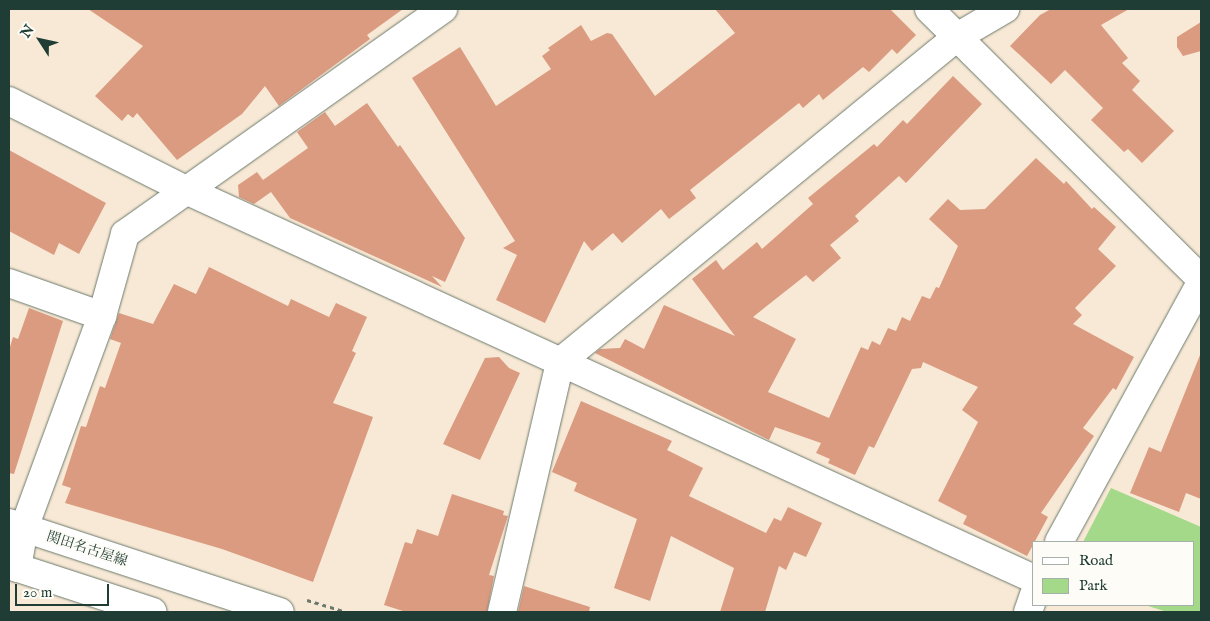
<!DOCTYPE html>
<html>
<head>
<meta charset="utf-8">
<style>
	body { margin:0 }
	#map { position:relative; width:1210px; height:621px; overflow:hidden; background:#f7e9d5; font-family:"IM FELL English","Noto Serif JP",serif }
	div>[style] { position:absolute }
	.green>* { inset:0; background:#a4d98a }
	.building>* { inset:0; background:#da9b80 }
	.path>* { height:3px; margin-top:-1.5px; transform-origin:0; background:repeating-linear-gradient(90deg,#6b796c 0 4px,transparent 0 8px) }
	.roads { filter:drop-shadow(0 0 1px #6b796c) drop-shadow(0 0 1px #6b796c) }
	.minor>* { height:28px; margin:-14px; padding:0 14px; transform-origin:14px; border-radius:14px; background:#fff }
	.tertiary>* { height:28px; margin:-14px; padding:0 14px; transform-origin:14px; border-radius:14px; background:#fff }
	.primary>* { height:28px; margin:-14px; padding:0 14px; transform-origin:14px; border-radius:14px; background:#fff }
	span { translate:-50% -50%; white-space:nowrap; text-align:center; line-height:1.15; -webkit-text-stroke:4px #fdfcf7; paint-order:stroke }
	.street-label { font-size:14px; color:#1f3d34 }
	.frame { position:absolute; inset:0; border:10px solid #1f3d34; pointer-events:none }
	.legend { position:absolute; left:1032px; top:541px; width:162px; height:65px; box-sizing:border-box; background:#fdfcf7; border:1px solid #a4b0a9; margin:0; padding:6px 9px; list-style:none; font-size:15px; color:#1f3d34 }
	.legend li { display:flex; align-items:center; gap:10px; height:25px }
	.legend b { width:25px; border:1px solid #a4b0a9 }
	.north { position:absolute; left:15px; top:15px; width:50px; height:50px; -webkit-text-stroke:4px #fdfcf7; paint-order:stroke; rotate:305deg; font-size:14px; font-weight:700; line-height:20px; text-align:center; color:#1f3d34 }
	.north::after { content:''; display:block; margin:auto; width:18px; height:22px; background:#1f3d34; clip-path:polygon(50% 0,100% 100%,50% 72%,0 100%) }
	.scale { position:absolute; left:15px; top:584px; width:94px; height:22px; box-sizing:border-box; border:2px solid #1f3d34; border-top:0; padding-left:6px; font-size:15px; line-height:18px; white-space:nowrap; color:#1f3d34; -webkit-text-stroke:4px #fdfcf7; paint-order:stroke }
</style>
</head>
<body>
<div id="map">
	<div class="green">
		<div style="clip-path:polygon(1111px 488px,1201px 527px,1201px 612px,1167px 612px,1145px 605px,1194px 605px,1194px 542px,1083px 542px)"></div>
	</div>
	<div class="building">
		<div style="clip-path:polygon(88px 9px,403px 9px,367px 35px,370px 39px,279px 106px,265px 86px,242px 114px,177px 160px,137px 113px,133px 118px,128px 114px,122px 121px,95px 96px,143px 46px)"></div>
		<div style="clip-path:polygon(715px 9px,890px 9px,916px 35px,897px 54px,892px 49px,869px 72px,863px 67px,823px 100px,819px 94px,803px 108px,799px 103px,690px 190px,696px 198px,669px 219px,661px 209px,622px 243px,613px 233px,592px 251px,584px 241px,545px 323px,496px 300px,517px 255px,503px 248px,515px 241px,412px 78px,460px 47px,496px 106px,551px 69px,542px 56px,550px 50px,548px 48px,581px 25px,591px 41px,607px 33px,612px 34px,655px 96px,735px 33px)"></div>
		<div style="clip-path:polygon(1051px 9px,1129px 9px,1101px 25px,1128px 58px,1122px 63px,1140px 81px,1132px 90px,1174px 131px,1142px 163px,1128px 149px,1124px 152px,1091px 120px,1103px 108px,1065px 70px,1051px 84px,1010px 46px,1040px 15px)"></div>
		<div style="clip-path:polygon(1201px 22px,1201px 51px,1183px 56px,1177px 47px,1177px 37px)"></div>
		<div style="clip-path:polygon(953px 76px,982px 104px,906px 183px,899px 176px,855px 216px,859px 221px,830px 245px,841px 258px,813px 282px,806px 275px,753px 317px,796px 339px,768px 392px,829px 418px,861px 347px,868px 350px,872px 341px,880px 345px,888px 328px,896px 331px,902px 317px,910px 321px,922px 296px,930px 299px,936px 287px,939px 288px,958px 246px,929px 219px,948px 199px,960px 210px,985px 209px,1036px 158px,1064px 184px,1066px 181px,1092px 209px,1094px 207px,1116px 227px,1098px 249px,1116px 266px,1075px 308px,1082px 315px,1073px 324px,1134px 357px,1116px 390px,1113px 388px,1083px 428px,1094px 436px,1041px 513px,1048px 517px,1027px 556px,963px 524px,967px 516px,938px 501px,978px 422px,962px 410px,978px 387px,923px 362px,921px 368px,912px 369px,874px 448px,869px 446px,855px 475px,828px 463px,830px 459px,816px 453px,821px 443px,775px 427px,769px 440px,595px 353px,600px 349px,620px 348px,625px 339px,644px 349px,664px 305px,735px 336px,692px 279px,716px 260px,723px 270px,757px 242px,762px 249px,813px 204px,808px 198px,874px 144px,877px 147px,903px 120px,907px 124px)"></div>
		<div style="clip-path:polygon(367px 103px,398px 147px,400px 145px,465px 238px,445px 282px,432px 276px,442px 287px,290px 218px,271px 192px,254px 204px,239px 197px,238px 185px,257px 172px,263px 180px,308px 148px,297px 132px,325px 112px,335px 126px)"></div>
		<div style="clip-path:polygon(9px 150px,106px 203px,79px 254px,59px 243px,54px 255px,9px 231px)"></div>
		<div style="clip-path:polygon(209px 267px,288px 306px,291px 299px,329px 317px,336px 303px,367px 317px,352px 351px,356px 353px,333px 403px,373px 417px,313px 582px,222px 549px,65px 503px,71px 488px,62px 485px,81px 426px,86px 427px,100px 386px,105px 388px,121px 343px,110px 339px,119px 313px,153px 324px,174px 284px,196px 294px)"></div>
		<div style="clip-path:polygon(29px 308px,63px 321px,14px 474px,9px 473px,9px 350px,13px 337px,18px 339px)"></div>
		<div style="clip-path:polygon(1200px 355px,1201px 499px,1186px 493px,1179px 512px,1130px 493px,1149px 447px,1161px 452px)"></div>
		<div style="clip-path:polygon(499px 357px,509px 368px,520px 373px,480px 460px,443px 444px,485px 358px)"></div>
		<div style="clip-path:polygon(581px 401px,672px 441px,667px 450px,703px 468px,689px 496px,766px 533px,774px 518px,781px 521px,788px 507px,822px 523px,806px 557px,794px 552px,786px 570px,779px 566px,765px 612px,720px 612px,734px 568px,671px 536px,650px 601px,614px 588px,637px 519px,574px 491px,577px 483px,552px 472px)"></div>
		<div style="clip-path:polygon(452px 494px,504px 511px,503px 515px,508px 516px,489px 575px,494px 576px,487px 612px,406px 612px,384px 605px,405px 542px,412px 544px,417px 529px,438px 536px)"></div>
		<div style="clip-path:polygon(524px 586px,590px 607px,589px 612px,518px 612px)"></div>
	</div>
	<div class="path">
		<div style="left:307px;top:600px;width:42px;rotate:16.7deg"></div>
	</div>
	<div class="roads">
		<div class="minor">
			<div style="left:9px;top:101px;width:200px;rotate:26.7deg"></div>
			<div style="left:188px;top:191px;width:931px;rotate:24.64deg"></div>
			<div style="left:9px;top:283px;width:99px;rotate:19.5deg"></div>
			<div style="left:1059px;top:542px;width:295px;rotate:-61.3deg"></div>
			<div style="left:17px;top:568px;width:41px;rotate:-80.1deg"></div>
			<div style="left:24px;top:528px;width:226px;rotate:-69.8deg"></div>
			<div style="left:102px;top:316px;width:85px;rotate:-74.3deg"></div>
			<div style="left:125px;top:234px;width:390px;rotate:-35.3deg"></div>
			<div style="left:502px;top:612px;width:257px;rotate:-76.9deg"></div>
			<div style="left:560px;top:362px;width:513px;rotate:-39.31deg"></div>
			<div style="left:957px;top:37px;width:56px;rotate:-30.3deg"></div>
			<div style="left:1028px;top:612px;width:18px;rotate:-71deg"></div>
		</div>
		<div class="tertiary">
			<div style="left:929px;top:9px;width:383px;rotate:44.8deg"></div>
		</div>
		<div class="primary">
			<div style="left:9px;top:523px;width:285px;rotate:18.2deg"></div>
			<div style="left:9px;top:565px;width:151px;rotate:18.1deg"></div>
		</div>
	</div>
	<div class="street-label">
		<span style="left:87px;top:549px;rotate:18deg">関田名古屋線</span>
	</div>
	<div class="frame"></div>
	<ul class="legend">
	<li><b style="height:6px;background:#fff"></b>Road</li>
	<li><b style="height:14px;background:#a4d98a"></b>Park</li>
	</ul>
	<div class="north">N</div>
	<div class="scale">20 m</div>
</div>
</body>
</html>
